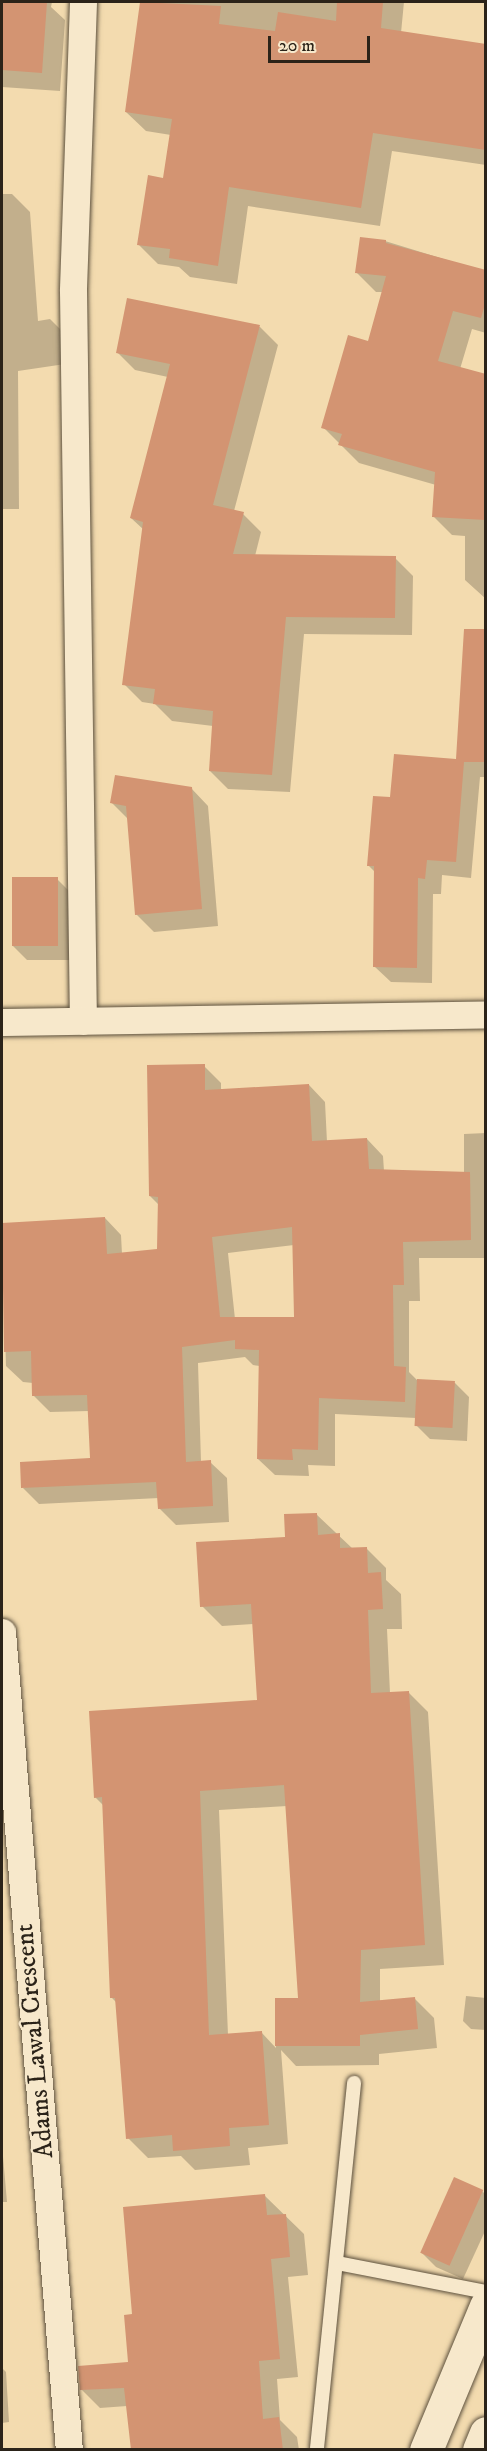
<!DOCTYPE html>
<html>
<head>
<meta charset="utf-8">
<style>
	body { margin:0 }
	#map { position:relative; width:487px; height:2451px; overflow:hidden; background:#f3dbaf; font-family:"IM FELL DW Pica",serif }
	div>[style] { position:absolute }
	.shadow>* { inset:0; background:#0003 }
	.building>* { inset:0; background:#d39472; transform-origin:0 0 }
	.roads { filter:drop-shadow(0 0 2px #5d513e) drop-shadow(0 0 2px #5d513e) }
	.service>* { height:14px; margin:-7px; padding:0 7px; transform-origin:7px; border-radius:7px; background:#f7e8cb }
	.minor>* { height:27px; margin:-13.5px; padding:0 13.5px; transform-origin:13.5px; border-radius:13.5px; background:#f7e8cb }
	.secondary>* { height:33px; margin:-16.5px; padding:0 16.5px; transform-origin:16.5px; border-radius:16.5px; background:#f7e8cb }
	span { translate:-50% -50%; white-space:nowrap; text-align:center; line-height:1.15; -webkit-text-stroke:4.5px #f7e8cb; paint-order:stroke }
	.street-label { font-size:26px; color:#2b2319 }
	.frame { position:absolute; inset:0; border:3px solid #2b2319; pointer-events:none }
	.scale { position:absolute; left:268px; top:36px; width:102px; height:27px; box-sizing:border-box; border:3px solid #2b2319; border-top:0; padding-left:8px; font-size:18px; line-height:21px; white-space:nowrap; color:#2b2319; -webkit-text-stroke:4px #f7e8cb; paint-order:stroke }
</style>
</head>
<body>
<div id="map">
	<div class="shadow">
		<div style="clip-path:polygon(2px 2px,52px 2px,51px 7px,65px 20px,60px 91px,2px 87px)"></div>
		<div style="clip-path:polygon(142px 2px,404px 2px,401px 33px,486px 46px,486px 165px,392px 151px,380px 226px,248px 206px,237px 284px,190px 277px,179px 267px,158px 264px,139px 245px,165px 180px,171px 135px,146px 131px,126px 112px)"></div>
		<div style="clip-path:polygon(2px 194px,12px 194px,30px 212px,38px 321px,50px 319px,68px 337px,72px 363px,18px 371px,19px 509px,2px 509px)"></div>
		<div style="clip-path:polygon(385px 241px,486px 272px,486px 333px,472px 329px,460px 369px,486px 376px,486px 599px,465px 580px,465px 536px,452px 535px,433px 516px,436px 485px,359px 463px,323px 427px,369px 343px,383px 292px,376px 292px,357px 273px)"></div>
		<div style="clip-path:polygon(128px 300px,260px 327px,278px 345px,234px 511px,243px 514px,261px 532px,255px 556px,395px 558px,413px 576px,412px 635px,304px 634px,290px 792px,228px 789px,210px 771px,213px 726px,172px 721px,155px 704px,142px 702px,124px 684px,144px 530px,131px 518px,168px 377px,135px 370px,117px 352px)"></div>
		<div style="clip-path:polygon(486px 649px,486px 777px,480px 777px,471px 878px,442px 875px,441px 894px,433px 894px,432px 983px,391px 982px,375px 967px,375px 872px,368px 865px,391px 799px,458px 761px)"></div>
		<div style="clip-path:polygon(191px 788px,208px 806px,218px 926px,154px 932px,136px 914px,128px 819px,112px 803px)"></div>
		<div style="clip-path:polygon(57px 879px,71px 893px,70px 960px,27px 960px,13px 946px)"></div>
		<div style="clip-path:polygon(evenodd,204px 1066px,221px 1083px,221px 1090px,309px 1085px,325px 1102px,327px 1142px,367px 1139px,383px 1156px,384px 1171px,464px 1173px,464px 1134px,486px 1133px,486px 1258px,419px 1258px,420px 1301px,409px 1301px,409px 1372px,418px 1381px,455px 1383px,469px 1397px,467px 1441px,430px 1439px,416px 1425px,416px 1418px,335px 1414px,335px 1466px,308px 1465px,309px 1476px,275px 1475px,258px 1459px,260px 1366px,253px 1365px,245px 1357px,198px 1363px,201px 1462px,210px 1462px,227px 1478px,229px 1522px,176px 1525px,160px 1509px,159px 1498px,39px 1504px,23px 1488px,91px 1460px,89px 1411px,50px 1412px,33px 1395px,33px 1383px,23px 1382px,6px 1366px,2px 1224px,105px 1218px,121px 1235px,122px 1254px,159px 1250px,159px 1205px,150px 1196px,204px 1066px,294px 1245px,295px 1319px,235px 1319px,228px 1253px,294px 1245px)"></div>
		<div style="clip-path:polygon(evenodd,316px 1514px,353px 1549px,366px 1548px,386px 1568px,386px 1580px,401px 1594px,402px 1629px,387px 1629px,390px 1693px,408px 1692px,428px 1712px,444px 1965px,380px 1969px,380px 2002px,414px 1998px,434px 2018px,437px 2048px,379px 2054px,379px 2065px,296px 2066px,281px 2050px,288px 2144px,248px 2148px,250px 2165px,195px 2170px,181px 2156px,148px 2158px,128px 2138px,117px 2003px,112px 1998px,104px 1806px,95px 1797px,259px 1702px,253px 1624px,222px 1626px,202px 1606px,316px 1514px,287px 1806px,299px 1999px,277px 1999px,276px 2048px,261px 2032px,228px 2035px,219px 1810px,287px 1806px)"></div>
		<div style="clip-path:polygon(466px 1996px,486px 1998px,486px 2030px,471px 2029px,463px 2021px)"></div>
		<div style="clip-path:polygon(2px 2145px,7px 2202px,2px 2202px)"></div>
		<div style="clip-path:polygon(482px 2191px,486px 2195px,486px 2229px,463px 2279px,436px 2267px,422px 2253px)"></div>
		<div style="clip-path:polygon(264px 2195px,304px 2234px,308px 2275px,288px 2277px,298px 2377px,277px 2379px,280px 2420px,297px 2437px,299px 2450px,133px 2450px,127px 2406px,100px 2408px,81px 2389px,129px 2363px,133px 2316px)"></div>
		<div style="clip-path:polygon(2px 2368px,6px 2372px,9px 2422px,2px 2423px)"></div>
	</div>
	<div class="building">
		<div style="clip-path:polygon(2px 2px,47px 2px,42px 73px,2px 70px)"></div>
		<div style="clip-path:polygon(140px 2px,221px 6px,219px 24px,275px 31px,278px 12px,336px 21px,337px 2px,383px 2px,381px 28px,486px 44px,486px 150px,373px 133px,361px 208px,229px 187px,218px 266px,169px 258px,170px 249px,137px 245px,148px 175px,163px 178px,172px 119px,125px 112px)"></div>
		<div style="clip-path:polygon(360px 237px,386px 240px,386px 243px,486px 270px,486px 301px,481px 318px,453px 311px,438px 361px,486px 374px,486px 520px,432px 517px,435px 472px,338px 445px,342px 434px,321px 428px,348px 335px,368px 341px,386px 276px,355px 273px)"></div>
		<div style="clip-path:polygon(127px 298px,260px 325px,213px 505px,244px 512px,233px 554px,396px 556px,395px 618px,286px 617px,272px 775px,209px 771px,213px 711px,153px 704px,155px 689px,122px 685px,143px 522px,130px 518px,170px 364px,116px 353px)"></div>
		<div style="clip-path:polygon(464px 629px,486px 629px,486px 762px,464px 762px,456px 862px,427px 860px,425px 879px,418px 878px,417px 968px,373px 967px,374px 866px,367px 866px,373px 796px,390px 797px,394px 754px,456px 759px)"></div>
		<div style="clip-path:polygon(115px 775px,192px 787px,202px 909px,135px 915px,126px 806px,110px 803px)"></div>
		<div style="left:12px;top:877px;width:46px;height:69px"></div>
		<div style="clip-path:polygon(evenodd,205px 1064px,205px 1090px,309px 1084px,312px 1141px,367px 1138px,369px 1169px,470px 1172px,471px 1240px,403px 1242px,404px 1285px,393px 1285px,394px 1366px,406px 1367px,405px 1402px,319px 1398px,318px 1450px,292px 1449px,293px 1460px,257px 1459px,259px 1350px,235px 1349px,235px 1340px,182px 1347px,186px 1462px,211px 1460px,213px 1506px,158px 1509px,156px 1482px,21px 1488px,20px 1462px,90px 1458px,87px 1395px,32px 1396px,31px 1351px,4px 1352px,2px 1223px,105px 1217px,107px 1254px,157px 1249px,158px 1197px,149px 1196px,147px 1065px,205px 1064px,292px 1227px,294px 1317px,220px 1317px,212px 1237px,292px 1227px)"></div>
		<div style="left:417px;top:1379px;width:38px;height:47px;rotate:3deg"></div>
		<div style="clip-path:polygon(317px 1513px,318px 1535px,340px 1533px,340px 1548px,367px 1547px,368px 1573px,381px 1572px,383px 1609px,368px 1610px,371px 1693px,409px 1691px,425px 1945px,361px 1950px,360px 2002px,415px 1997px,418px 2029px,360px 2035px,360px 2046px,275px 2046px,275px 1998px,298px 1998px,284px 1785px,200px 1791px,209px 2035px,262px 2031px,269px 2125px,229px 2128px,230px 2146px,173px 2151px,172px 2135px,126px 2139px,115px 1998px,110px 1998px,102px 1797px,94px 1798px,89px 1711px,257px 1700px,251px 1604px,200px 1607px,196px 1542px,285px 1537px,284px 1514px)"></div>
		<div style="left:454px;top:2177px;width:32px;height:83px;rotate:24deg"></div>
		<div style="clip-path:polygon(265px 2194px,267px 2215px,286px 2214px,290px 2257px,271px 2259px,280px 2359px,259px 2361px,263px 2419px,279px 2417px,283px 2450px,131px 2450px,124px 2388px,80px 2390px,78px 2366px,128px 2362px,124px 2315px,132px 2314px,123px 2207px)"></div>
	</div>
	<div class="roads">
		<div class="service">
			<div style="left:337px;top:2263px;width:152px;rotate:11deg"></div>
			<div style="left:317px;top:2448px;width:367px;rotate:-84.2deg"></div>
		</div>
		<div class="minor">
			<div style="left:83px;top:2px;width:289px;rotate:92deg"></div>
			<div style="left:73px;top:291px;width:730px;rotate:89.22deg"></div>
			<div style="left:2px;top:1022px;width:484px;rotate:-0.9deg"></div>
			<div style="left:2px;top:1632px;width:821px;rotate:85.32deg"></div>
		</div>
		<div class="secondary">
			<div style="left:426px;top:2450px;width:156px;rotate:-67.4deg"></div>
			<div style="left:479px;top:2450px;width:18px;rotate:-68deg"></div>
		</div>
	</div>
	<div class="street-label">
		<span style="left:35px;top:2041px;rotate:-95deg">Adams Lawal Crescent</span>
	</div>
	<div class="frame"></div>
	<div class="scale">20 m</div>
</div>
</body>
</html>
